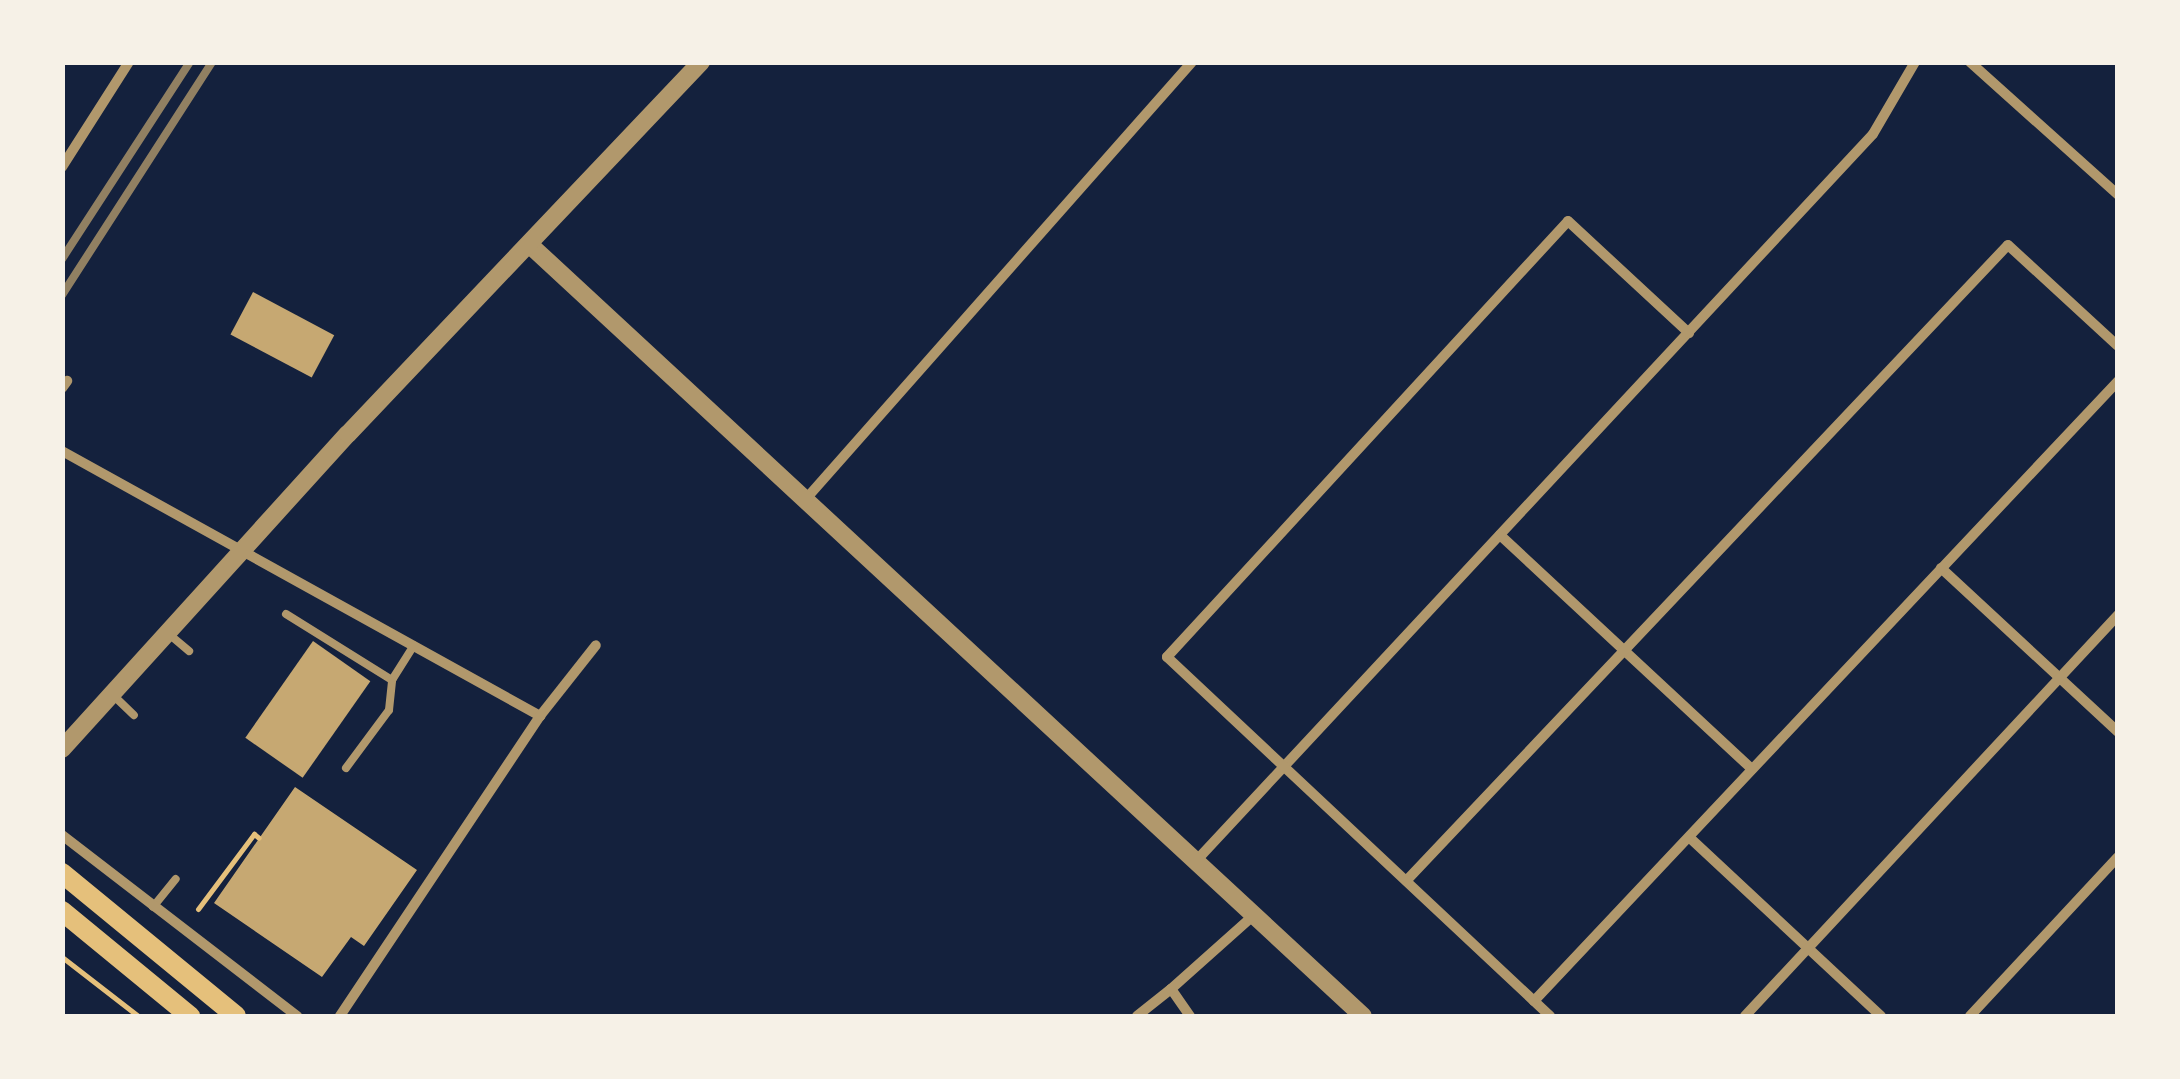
<!DOCTYPE html>
<html>
<head>
<meta charset="utf-8">
<style>
	body { margin:0 }
	#map { position:relative; width:2180px; height:1079px; overflow:hidden; background:#14213d; font-family:Signika,sans-serif }
	div>[style] { position:absolute }
	.building>* { inset:0; background:#c6a872; transform-origin:0 0 }
	.path>* { height:5px; margin:-2.5px; padding:0 2.5px; transform-origin:2.5px; border-radius:2.5px; background:#e5c07b }
	.service>* { height:8px; margin:-4px; padding:0 4px; transform-origin:4px; border-radius:4px; background:#b1986c }
	.minor>* { height:10px; margin:-5px; padding:0 5px; transform-origin:5px; border-radius:5px; background:#b1986c }
	.tertiary>* { height:18px; margin:-9px; padding:0 9px; transform-origin:9px; border-radius:9px; background:#b1986c }
	.secondary>* { height:20px; margin:-10px; padding:0 10px; transform-origin:10px; border-radius:10px; background:#e5c07b }
	.rail>* { height:8px; margin:-4px; padding:0 4px; transform-origin:4px; border-radius:4px; background:#918062 }
	span { translate:-50% -50%; white-space:nowrap; text-align:center; line-height:1.15; -webkit-text-stroke:10px #f6f1e7; paint-order:stroke }
	.frame { position:absolute; inset:0; border:65px solid #f6f1e7; pointer-events:none }
</style>
</head>
<body>
<div id="map">
	<div class="building">
		<div style="left:253px;top:292px;width:92px;height:48px;rotate:28deg"></div>
		<div style="left:313px;top:641px;width:70px;height:118px;rotate:35deg"></div>
		<div style="clip-path:polygon(295px 787px,417px 870px,364px 946px,351px 937px,322px 977px,214px 903px)"></div>
	</div>
	<div class="path">
		<div style="left:198px;top:909px;width:94px;rotate:-53.3deg"></div>
		<div style="left:254px;top:834px;width:6px;rotate:39deg"></div>
		<div style="left:62px;top:957px;width:96px;rotate:37.8deg"></div>
	</div>
	<div class="service">
		<div style="left:286px;top:614px;width:125px;rotate:31.9deg"></div>
		<div style="left:170px;top:635px;width:25px;rotate:40deg"></div>
		<div style="left:113px;top:695px;width:29px;rotate:44deg"></div>
		<div style="left:346px;top:768px;width:72px;rotate:-53.4deg"></div>
		<div style="left:389px;top:710px;width:30px;rotate:-84deg"></div>
		<div style="left:392px;top:680px;width:41px;rotate:-57.8deg"></div>
		<div style="left:153px;top:907px;width:36px;rotate:-51deg"></div>
	</div>
	<div class="minor">
		<div style="left:1970px;top:62px;width:199px;rotate:41.9deg"></div>
		<div style="left:62px;top:167px;width:125px;rotate:-57.5deg"></div>
		<div style="left:62px;top:388px;width:9px;rotate:-54deg"></div>
		<div style="left:62px;top:451px;width:547px;rotate:29deg"></div>
		<div style="left:540px;top:716px;width:361px;rotate:123.7deg"></div>
		<div style="left:805px;top:500px;width:584px;rotate:-48.54deg"></div>
		<div style="left:1500px;top:535px;width:344px;rotate:42.9deg"></div>
		<div style="left:1941px;top:568px;width:241px;rotate:42.8deg"></div>
		<div style="left:540px;top:716px;width:90px;rotate:-51.7deg"></div>
		<div style="left:62px;top:835px;width:297px;rotate:37.6deg"></div>
		<div style="left:1690px;top:838px;width:261px;rotate:43deg"></div>
		<div style="left:1196px;top:861px;width:993px;rotate:-47.04deg"></div>
		<div style="left:1873px;top:134px;width:83px;rotate:-59.7deg"></div>
		<div style="left:1407px;top:880px;width:874px;rotate:-46.58deg"></div>
		<div style="left:2008px;top:245px;width:149px;rotate:42.6deg"></div>
		<div style="left:1534px;top:1001px;width:852px;rotate:-46.71deg"></div>
		<div style="left:1137px;top:1016px;width:43px;rotate:-38.5deg"></div>
		<div style="left:1190px;top:1016px;width:33px;rotate:-125deg"></div>
		<div style="left:1171px;top:989px;width:110px;rotate:-41.7deg"></div>
		<div style="left:1550px;top:1016px;width:525px;rotate:-136.85deg"></div>
		<div style="left:1167px;top:657px;width:592px;rotate:-47.39deg"></div>
		<div style="left:1568px;top:221px;width:165px;rotate:42.8deg"></div>
		<div style="left:1745px;top:1016px;width:548px;rotate:-47.07deg"></div>
		<div style="left:1970px;top:1016px;width:217px;rotate:-47.1deg"></div>
	</div>
	<div class="tertiary">
		<div style="left:530px;top:245px;width:1135px;rotate:42.79deg"></div>
		<div style="left:62px;top:749px;width:425px;rotate:-47.8deg"></div>
		<div style="left:348px;top:434px;width:513px;rotate:-46.5deg"></div>
	</div>
	<div class="secondary">
		<div style="left:62px;top:873px;width:225px;rotate:39.4deg"></div>
		<div style="left:62px;top:911px;width:166px;rotate:39.4deg"></div>
	</div>
	<div class="rail">
		<div style="left:62px;top:259px;width:235px;rotate:-57deg"></div>
		<div style="left:62px;top:295px;width:277px;rotate:-57.2deg"></div>
	</div>
	<div class="frame"></div>
</div>
</body>
</html>
